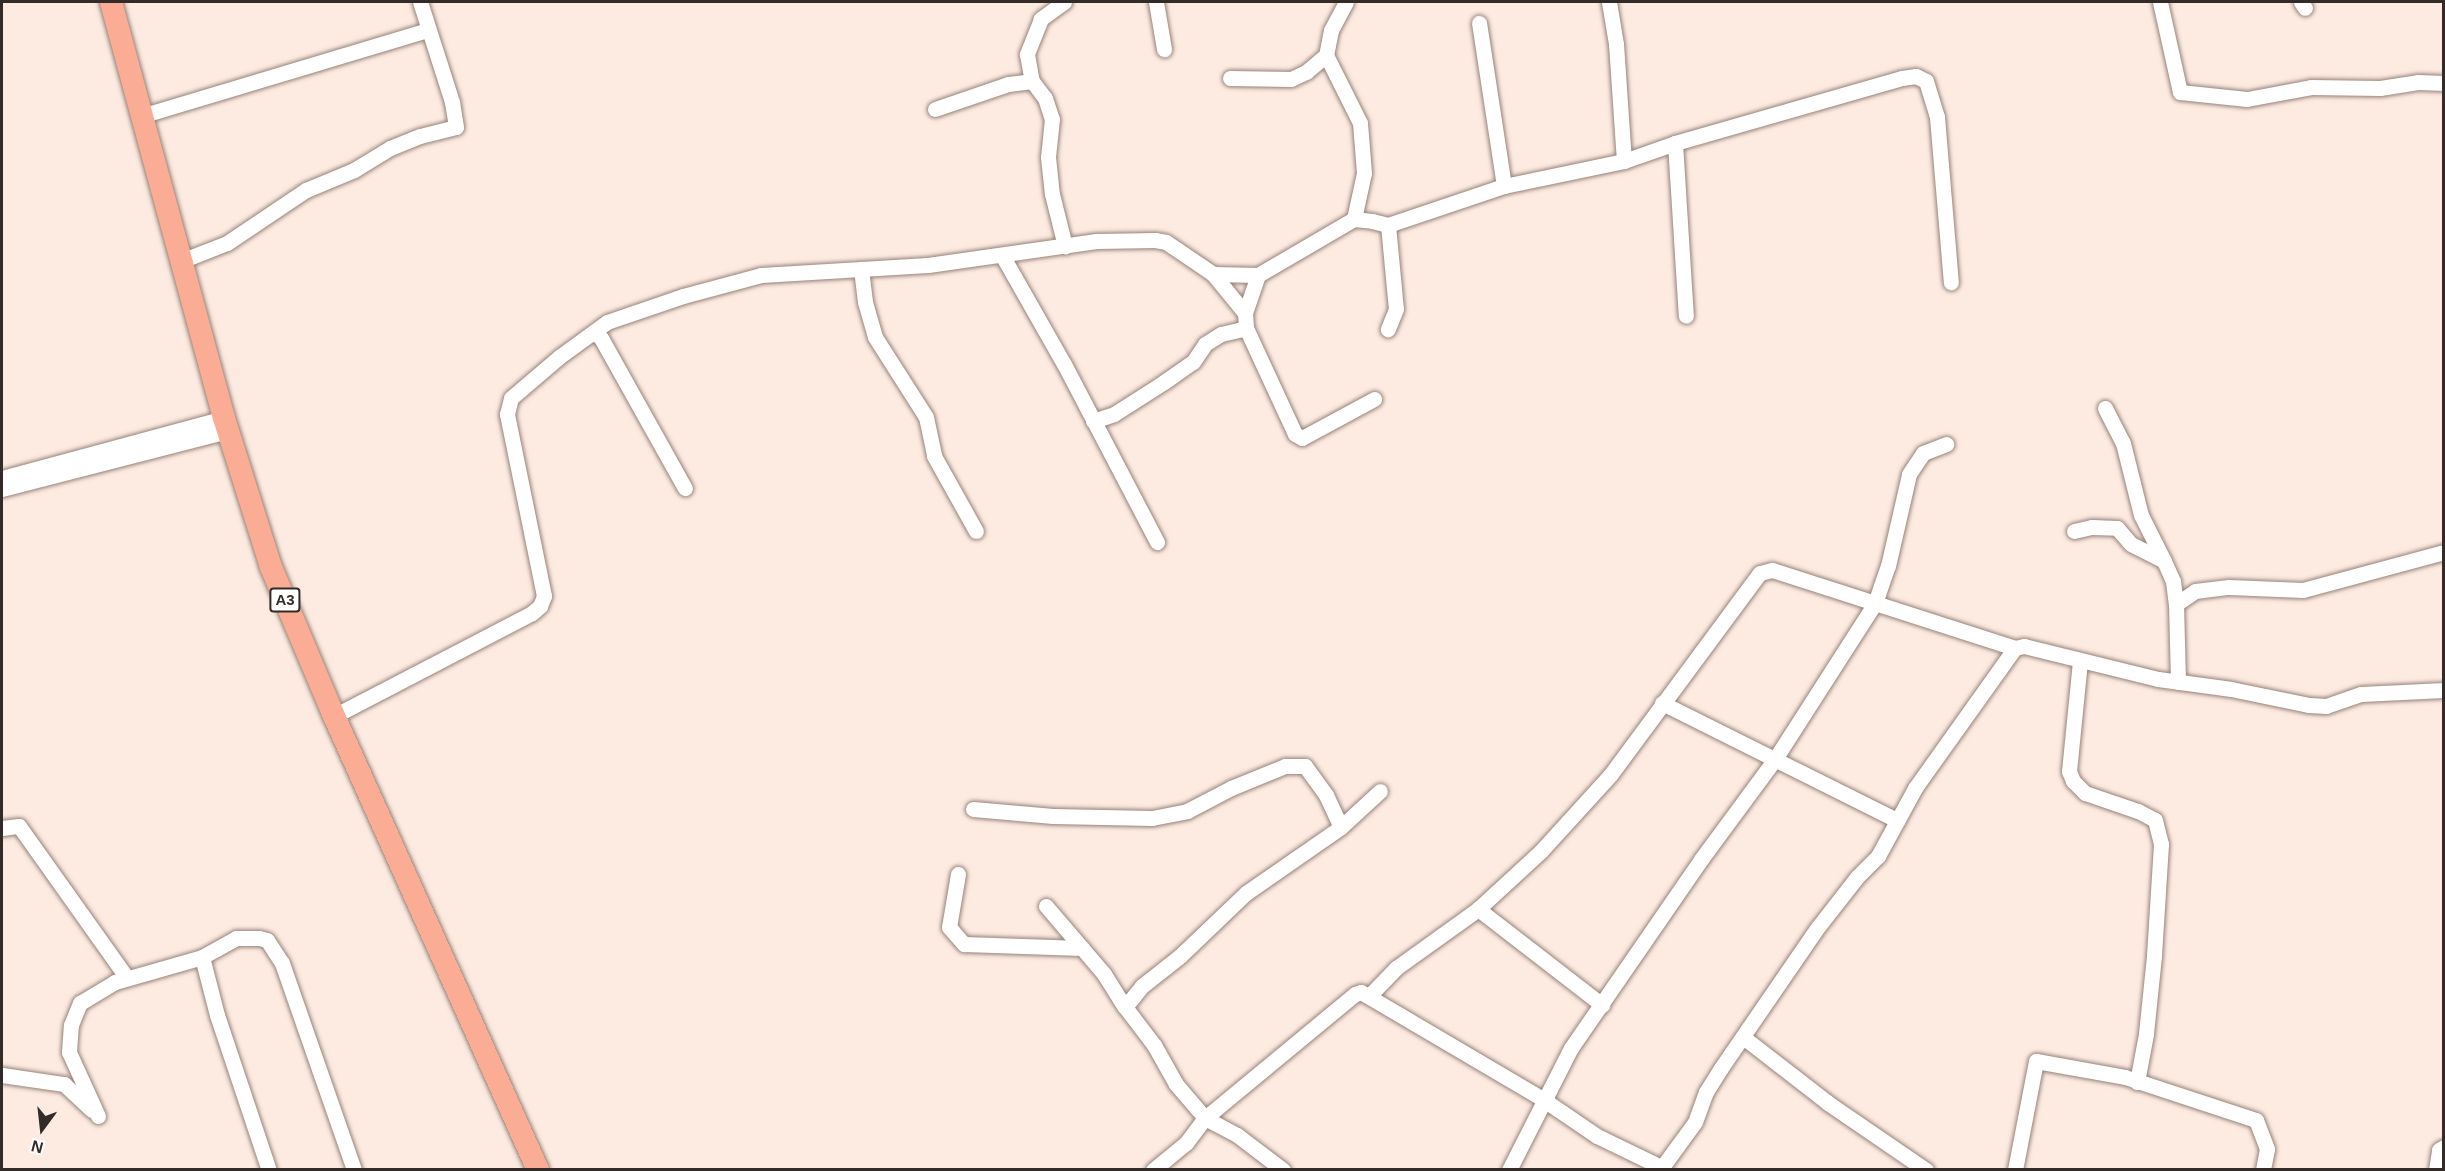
<!DOCTYPE html>
<html>
<head>
<meta charset="utf-8">
<style>
	body { margin:0 }
	#map { position:relative; width:2445px; height:1171px; overflow:hidden; background:#fdebe2; font-family:Helvetica,sans-serif }
	div>[style] { position:absolute }
	.roads { filter:drop-shadow(0 0 2px #968278) drop-shadow(0 0 2px #968278) }
	.minor>* { height:15px; margin:-7.5px; padding:0 7.5px; transform-origin:7.5px; border-radius:7.5px; background:#fff }
	.highway>* { height:22px; margin:-11px; padding:0 11px; transform-origin:11px; border-radius:11px; background:#fbac94 }
	span { translate:-50% -50%; white-space:nowrap; text-align:center; line-height:1.15; -webkit-text-stroke:4.5px #fff; paint-order:stroke }
	.shield-label span { padding:2px 4px; background:#fff; border:2px solid; border-radius:4px; -webkit-text-stroke-width:0 }
	.shield-label { font-size:15px; color:#332b27; font-weight:700 }
	.frame { position:absolute; inset:0; border:3px solid #332b27; pointer-events:none }
	.north { position:absolute; left:12px; top:1099px; width:60px; height:60px; -webkit-text-stroke:4px #fff; paint-order:stroke; rotate:195deg; font-size:16px; font-weight:700; line-height:24px; text-align:center; color:#332b27 }
	.north::after { content:''; display:block; margin:auto; width:21px; height:27px; background:#332b27; clip-path:polygon(50% 0,100% 100%,50% 72%,0 100%) }
</style>
</head>
<body>
<div id="map">
	<div class="roads">
		<div class="minor">
			<div style="left:1064px;top:2px;width:29px;rotate:144deg"></div>
			<div style="left:1041px;top:19px;width:38px;rotate:112deg"></div>
			<div style="left:1027px;top:54px;width:27px;rotate:80deg"></div>
			<div style="left:1032px;top:81px;width:21px;rotate:53deg"></div>
			<div style="left:1045px;top:98px;width:22px;rotate:72deg"></div>
			<div style="left:1052px;top:119px;width:38px;rotate:96deg"></div>
			<div style="left:1048px;top:157px;width:37px;rotate:84deg"></div>
			<div style="left:1052px;top:194px;width:54px;rotate:76deg"></div>
			<div style="left:1156px;top:2px;width:48px;rotate:80.3deg"></div>
			<div style="left:1346px;top:2px;width:32px;rotate:118deg"></div>
			<div style="left:1331px;top:30px;width:25px;rotate:101deg"></div>
			<div style="left:1326px;top:55px;width:76px;rotate:63.4deg"></div>
			<div style="left:1360px;top:123px;width:50px;rotate:85.4deg"></div>
			<div style="left:1364px;top:173px;width:47px;rotate:102.3deg"></div>
			<div style="left:1609px;top:2px;width:43px;rotate:80.5deg"></div>
			<div style="left:1616px;top:44px;width:117px;rotate:86.1deg"></div>
			<div style="left:2160px;top:2px;width:92px;rotate:77.5deg"></div>
			<div style="left:2180px;top:92px;width:67px;rotate:6deg"></div>
			<div style="left:2247px;top:99px;width:65px;rotate:-10.6deg"></div>
			<div style="left:2311px;top:87px;width:69px;rotate:0.8deg"></div>
			<div style="left:2380px;top:88px;width:38px;rotate:-9deg"></div>
			<div style="left:2418px;top:82px;width:26px;rotate:2deg"></div>
			<div style="left:2301px;top:2px;width:7px;rotate:56deg"></div>
			<div style="left:1230px;top:78px;width:61px;rotate:0.9deg"></div>
			<div style="left:1291px;top:79px;width:17px;rotate:-25deg"></div>
			<div style="left:1306px;top:72px;width:26px;rotate:-40deg"></div>
			<div style="left:935px;top:109px;width:77px;rotate:-18.9deg"></div>
			<div style="left:1008px;top:84px;width:24px;rotate:-7deg"></div>
			<div style="left:141px;top:116px;width:299px;rotate:-16.7deg"></div>
			<div style="left:1675px;top:143px;width:173px;rotate:86.4deg"></div>
			<div style="left:1504px;top:186px;width:123px;rotate:-11.8deg"></div>
			<div style="left:1624px;top:161px;width:54px;rotate:-19.4deg"></div>
			<div style="left:1675px;top:143px;width:236px;rotate:-16deg"></div>
			<div style="left:1902px;top:78px;width:14px;rotate:-8deg"></div>
			<div style="left:1916px;top:76px;width:11px;rotate:27deg"></div>
			<div style="left:1926px;top:81px;width:38px;rotate:73deg"></div>
			<div style="left:1937px;top:117px;width:166px;rotate:85.2deg"></div>
			<div style="left:1388px;top:225px;width:122px;rotate:-18.6deg"></div>
			<div style="left:1504px;top:186px;width:165px;rotate:-98.7deg"></div>
			<div style="left:1002px;top:255px;width:125px;rotate:60.4deg"></div>
			<div style="left:1064px;top:364px;width:201px;rotate:62.4deg"></div>
			<div style="left:181px;top:261px;width:49px;rotate:-21.4deg"></div>
			<div style="left:227px;top:243px;width:95px;rotate:-33.9deg"></div>
			<div style="left:306px;top:190px;width:52px;rotate:-22.6deg"></div>
			<div style="left:354px;top:170px;width:42px;rotate:-31.4deg"></div>
			<div style="left:390px;top:148px;width:32px;rotate:-22deg"></div>
			<div style="left:420px;top:136px;width:37px;rotate:-14deg"></div>
			<div style="left:456px;top:127px;width:25px;rotate:-99deg"></div>
			<div style="left:452px;top:102px;width:105px;rotate:-107.7deg"></div>
			<div style="left:861px;top:269px;width:33px;rotate:83deg"></div>
			<div style="left:865px;top:302px;width:36px;rotate:74deg"></div>
			<div style="left:875px;top:337px;width:95px;rotate:57.5deg"></div>
			<div style="left:926px;top:417px;width:40px;rotate:78deg"></div>
			<div style="left:934px;top:456px;width:86px;rotate:60.8deg"></div>
			<div style="left:1213px;top:274px;width:45px;rotate:1.3deg"></div>
			<div style="left:1245px;top:313px;width:40px;rotate:-71.1deg"></div>
			<div style="left:1258px;top:275px;width:111px;rotate:-30.3deg"></div>
			<div style="left:1354px;top:219px;width:18px;rotate:6deg"></div>
			<div style="left:1372px;top:221px;width:16px;rotate:14deg"></div>
			<div style="left:1388px;top:225px;width:84px;rotate:84.6deg"></div>
			<div style="left:1396px;top:309px;width:22px;rotate:112deg"></div>
			<div style="left:594px;top:332px;width:9px;rotate:41deg"></div>
			<div style="left:601px;top:338px;width:172px;rotate:60.8deg"></div>
			<div style="left:2105px;top:408px;width:39px;rotate:63deg"></div>
			<div style="left:2123px;top:443px;width:74px;rotate:76deg"></div>
			<div style="left:2141px;top:515px;width:51px;rotate:63.4deg"></div>
			<div style="left:1093px;top:421px;width:22px;rotate:-18deg"></div>
			<div style="left:1114px;top:414px;width:59px;rotate:-32.6deg"></div>
			<div style="left:1164px;top:382px;width:35px;rotate:-35deg"></div>
			<div style="left:1193px;top:362px;width:22px;rotate:-56deg"></div>
			<div style="left:1205px;top:344px;width:19px;rotate:-32deg"></div>
			<div style="left:1221px;top:334px;width:26px;rotate:-13deg"></div>
			<div style="left:2px;top:478px;width:230px;rotate:-15.1deg"></div>
			<div style="left:2px;top:489px;width:233px;rotate:-14.4deg"></div>
			<div style="left:2074px;top:531px;width:18px;rotate:-13deg"></div>
			<div style="left:2092px;top:527px;width:25px;rotate:2deg"></div>
			<div style="left:2117px;top:528px;width:21px;rotate:49deg"></div>
			<div style="left:2131px;top:544px;width:37px;rotate:27deg"></div>
			<div style="left:2164px;top:561px;width:22px;rotate:66deg"></div>
			<div style="left:2173px;top:581px;width:23px;rotate:83deg"></div>
			<div style="left:2176px;top:604px;width:23px;rotate:-34deg"></div>
			<div style="left:2195px;top:591px;width:34px;rotate:-7deg"></div>
			<div style="left:2229px;top:587px;width:74px;rotate:2.3deg"></div>
			<div style="left:2303px;top:590px;width:146px;rotate:-15.1deg"></div>
			<div style="left:2176px;top:604px;width:78px;rotate:88.5deg"></div>
			<div style="left:2080px;top:661px;width:111px;rotate:95.7deg"></div>
			<div style="left:2069px;top:771px;width:11px;rotate:68deg"></div>
			<div style="left:2073px;top:781px;width:17px;rotate:45deg"></div>
			<div style="left:2085px;top:793px;width:56px;rotate:18.8deg"></div>
			<div style="left:2138px;top:811px;width:19px;rotate:28deg"></div>
			<div style="left:2155px;top:820px;width:25px;rotate:76deg"></div>
			<div style="left:2161px;top:844px;width:112px;rotate:93.6deg"></div>
			<div style="left:2154px;top:956px;width:78px;rotate:95.9deg"></div>
			<div style="left:2146px;top:1034px;width:49px;rotate:100.6deg"></div>
			<div style="left:1662px;top:703px;width:263px;rotate:26.5deg"></div>
			<div style="left:334px;top:716px;width:223px;rotate:-27.5deg"></div>
			<div style="left:532px;top:613px;width:11px;rotate:-41deg"></div>
			<div style="left:540px;top:606px;width:11px;rotate:-68deg"></div>
			<div style="left:544px;top:596px;width:186px;rotate:-101.5deg"></div>
			<div style="left:507px;top:414px;width:16px;rotate:-76deg"></div>
			<div style="left:511px;top:398px;width:63px;rotate:-40.5deg"></div>
			<div style="left:559px;top:357px;width:59px;rotate:-36.1deg"></div>
			<div style="left:607px;top:322px;width:80px;rotate:-18.9deg"></div>
			<div style="left:683px;top:296px;width:81px;rotate:-15.1deg"></div>
			<div style="left:761px;top:275px;width:167px;rotate:-3.4deg"></div>
			<div style="left:928px;top:265px;width:170px;rotate:-8.1deg"></div>
			<div style="left:1096px;top:241px;width:59px;rotate:-1deg"></div>
			<div style="left:1155px;top:240px;width:11px;rotate:10deg"></div>
			<div style="left:1166px;top:242px;width:57px;rotate:34.2deg"></div>
			<div style="left:1213px;top:274px;width:50px;rotate:50.6deg"></div>
			<div style="left:1245px;top:313px;width:15px;rotate:86deg"></div>
			<div style="left:1246px;top:328px;width:117px;rotate:65.2deg"></div>
			<div style="left:1295px;top:434px;width:8px;rotate:30deg"></div>
			<div style="left:1302px;top:438px;width:82px;rotate:-28.4deg"></div>
			<div style="left:973px;top:809px;width:80px;rotate:5deg"></div>
			<div style="left:1053px;top:816px;width:99px;rotate:1.2deg"></div>
			<div style="left:1152px;top:818px;width:36px;rotate:-11deg"></div>
			<div style="left:1187px;top:811px;width:50px;rotate:-27.6deg"></div>
			<div style="left:1231px;top:788px;width:58px;rotate:-22.2deg"></div>
			<div style="left:1285px;top:766px;width:20px"></div>
			<div style="left:1305px;top:766px;width:36px;rotate:54deg"></div>
			<div style="left:1326px;top:795px;width:35px;rotate:65deg"></div>
			<div style="left:2px;top:828px;width:17px;rotate:-7deg"></div>
			<div style="left:19px;top:826px;width:186px;rotate:54.6deg"></div>
			<div style="left:958px;top:874px;width:54px;rotate:99.6deg"></div>
			<div style="left:949px;top:927px;width:23px;rotate:49deg"></div>
			<div style="left:964px;top:944px;width:118px;rotate:1.9deg"></div>
			<div style="left:1046px;top:906px;width:89px;rotate:49.5deg"></div>
			<div style="left:1104px;top:974px;width:39px;rotate:58deg"></div>
			<div style="left:1478px;top:909px;width:157px;rotate:37.7deg"></div>
			<div style="left:202px;top:957px;width:60px;rotate:75.5deg"></div>
			<div style="left:217px;top:1015px;width:163px;rotate:71.5deg"></div>
			<div style="left:1369px;top:996px;width:39px;rotate:-46deg"></div>
			<div style="left:1396px;top:968px;width:101px;rotate:-35.7deg"></div>
			<div style="left:1478px;top:909px;width:86px;rotate:-42.6deg"></div>
			<div style="left:1541px;top:851px;width:104px;rotate:-47.7deg"></div>
			<div style="left:1611px;top:774px;width:250px;rotate:-53.5deg"></div>
			<div style="left:1760px;top:573px;width:12px;rotate:-14deg"></div>
			<div style="left:1772px;top:570px;width:255px;rotate:17.8deg"></div>
			<div style="left:1743px;top:1037px;width:108px;rotate:37.8deg"></div>
			<div style="left:1828px;top:1103px;width:119px;rotate:34.4deg"></div>
			<div style="left:2px;top:1075px;width:63px;rotate:8.3deg"></div>
			<div style="left:64px;top:1084px;width:38px;rotate:43deg"></div>
			<div style="left:98px;top:1116px;width:70px;rotate:-114.4deg"></div>
			<div style="left:69px;top:1052px;width:27px;rotate:-86deg"></div>
			<div style="left:71px;top:1025px;width:24px;rotate:-68deg"></div>
			<div style="left:80px;top:1003px;width:41px;rotate:-31deg"></div>
			<div style="left:115px;top:982px;width:91px;rotate:-16deg"></div>
			<div style="left:202px;top:957px;width:39px;rotate:-29deg"></div>
			<div style="left:236px;top:938px;width:23px"></div>
			<div style="left:259px;top:938px;width:8px;rotate:14deg"></div>
			<div style="left:267px;top:940px;width:27px;rotate:57deg"></div>
			<div style="left:282px;top:963px;width:219px;rotate:70.8deg"></div>
			<div style="left:1153px;top:1170px;width:43px;rotate:-39.3deg"></div>
			<div style="left:1186px;top:1143px;width:31px;rotate:-53deg"></div>
			<div style="left:1205px;top:1118px;width:45px;rotate:-130.5deg"></div>
			<div style="left:1176px;top:1084px;width:45px;rotate:-119.4deg"></div>
			<div style="left:1154px;top:1045px;width:48px;rotate:-127.3deg"></div>
			<div style="left:1125px;top:1007px;width:27px;rotate:-51deg"></div>
			<div style="left:1142px;top:986px;width:48px;rotate:-38.3deg"></div>
			<div style="left:1180px;top:956px;width:91px;rotate:-43.7deg"></div>
			<div style="left:1246px;top:893px;width:116px;rotate:-34.8deg"></div>
			<div style="left:1341px;top:827px;width:53px;rotate:-42.7deg"></div>
			<div style="left:1283px;top:1170px;width:58px;rotate:-142.7deg"></div>
			<div style="left:1237px;top:1135px;width:36px;rotate:-152deg"></div>
			<div style="left:1205px;top:1118px;width:195px;rotate:-39.6deg"></div>
			<div style="left:1355px;top:994px;width:6px;rotate:-18deg"></div>
			<div style="left:1361px;top:992px;width:212px;rotate:30.5deg"></div>
			<div style="left:1544px;top:1100px;width:64px;rotate:34.2deg"></div>
			<div style="left:1597px;top:1136px;width:71px;rotate:25.8deg"></div>
			<div style="left:1509px;top:1170px;width:137px;rotate:-63.1deg"></div>
			<div style="left:1571px;top:1048px;width:231px;rotate:-55.4deg"></div>
			<div style="left:1702px;top:858px;width:123px;rotate:-53.6deg"></div>
			<div style="left:1775px;top:759px;width:185px;rotate:-57.3deg"></div>
			<div style="left:1875px;top:603px;width:39px;rotate:-71deg"></div>
			<div style="left:1888px;top:566px;width:94px;rotate:-77.1deg"></div>
			<div style="left:1909px;top:474px;width:25px;rotate:-56deg"></div>
			<div style="left:1923px;top:453px;width:25px;rotate:-21deg"></div>
			<div style="left:1660px;top:1170px;width:59px;rotate:-53.9deg"></div>
			<div style="left:1695px;top:1122px;width:32px;rotate:-70deg"></div>
			<div style="left:1706px;top:1092px;width:28px;rotate:-58deg"></div>
			<div style="left:1721px;top:1068px;width:171px;rotate:-55.5deg"></div>
			<div style="left:1818px;top:927px;width:63px;rotate:-52deg"></div>
			<div style="left:1857px;top:877px;width:30px;rotate:-45deg"></div>
			<div style="left:1878px;top:856px;width:77px;rotate:-61.4deg"></div>
			<div style="left:1915px;top:788px;width:172px;rotate:-54.5deg"></div>
			<div style="left:2015px;top:648px;width:9px;rotate:-13deg"></div>
			<div style="left:2024px;top:646px;width:138px;rotate:13.8deg"></div>
			<div style="left:2158px;top:679px;width:74px;rotate:7.8deg"></div>
			<div style="left:2231px;top:689px;width:80px;rotate:11.6deg"></div>
			<div style="left:2309px;top:705px;width:17px;rotate:3deg"></div>
			<div style="left:2326px;top:706px;width:37px;rotate:-19deg"></div>
			<div style="left:2361px;top:694px;width:83px;rotate:-2.8deg"></div>
			<div style="left:2015px;top:1170px;width:111px;rotate:-79.1deg"></div>
			<div style="left:2036px;top:1061px;width:90px;rotate:10.2deg"></div>
			<div style="left:2125px;top:1077px;width:138px;rotate:18.2deg"></div>
			<div style="left:2256px;top:1120px;width:31px;rotate:69deg"></div>
			<div style="left:2267px;top:1149px;width:21px;rotate:101deg"></div>
			<div style="left:2436px;top:1170px;width:20px;rotate:-81deg"></div>
			<div style="left:2439px;top:1150px;width:6px;rotate:-31deg"></div>
		</div>
		<div class="highway">
			<div style="left:111px;top:2px;width:431px;rotate:74.8deg"></div>
			<div style="left:224px;top:418px;width:156px;rotate:72.5deg"></div>
			<div style="left:271px;top:567px;width:162px;rotate:67.1deg"></div>
			<div style="left:334px;top:716px;width:498px;rotate:65.8deg"></div>
		</div>
	</div>
	<div class="shield-label">
		<span style="left:285px;top:600px">A3</span>
	</div>
	<div class="frame"></div>
	<div class="north">N</div>
</div>
</body>
</html>
